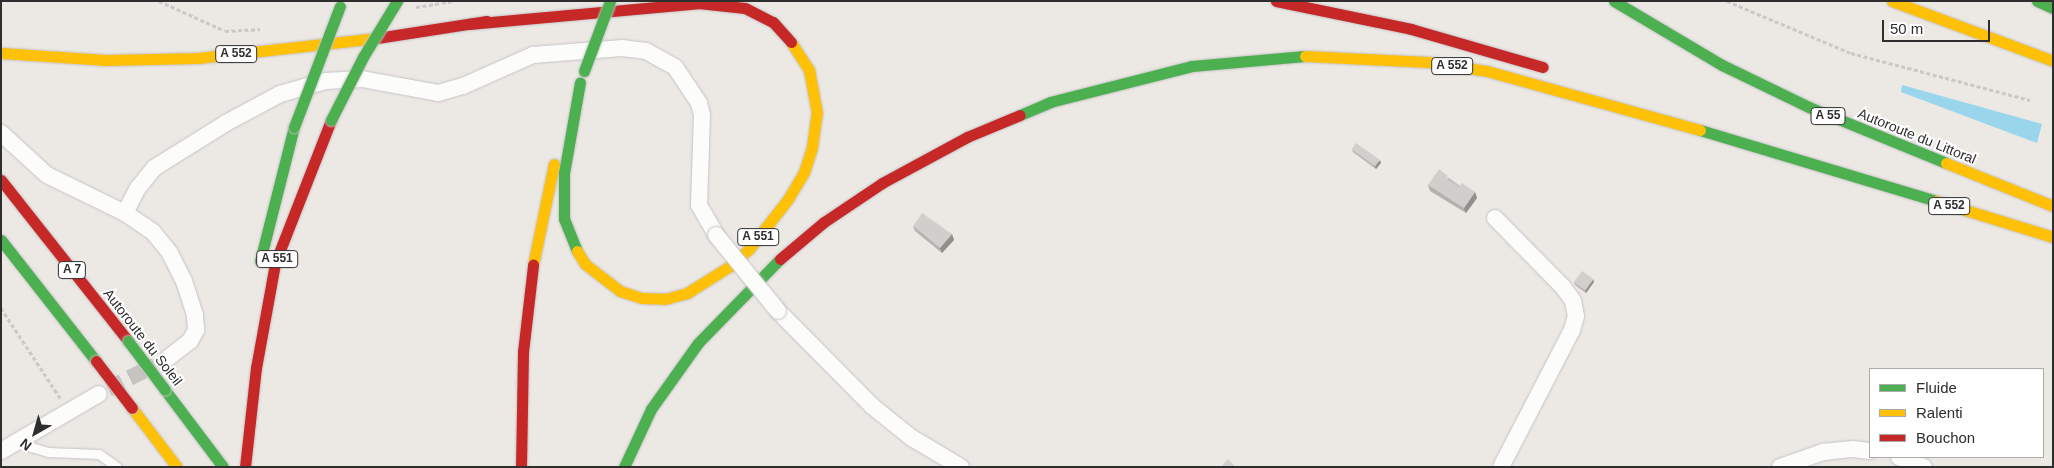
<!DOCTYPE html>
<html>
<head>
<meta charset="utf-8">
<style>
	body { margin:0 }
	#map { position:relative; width:2054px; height:468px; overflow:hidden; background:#ece8e4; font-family:Helvetica,sans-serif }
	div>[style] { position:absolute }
	.water>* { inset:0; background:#99d6ec }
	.street-tunnel>* { height:16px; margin-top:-8px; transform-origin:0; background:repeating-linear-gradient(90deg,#c6c3c0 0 16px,transparent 0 24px) }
	.path>* { height:2.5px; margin-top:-1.25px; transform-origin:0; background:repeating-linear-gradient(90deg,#c9c9c8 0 4px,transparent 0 6.5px) }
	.roads { filter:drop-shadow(0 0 1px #c5c4c5) drop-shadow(0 0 1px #c5c4c5) }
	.lane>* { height:9px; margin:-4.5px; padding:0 4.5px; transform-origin:4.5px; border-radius:4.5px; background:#fcfcfb }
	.street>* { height:16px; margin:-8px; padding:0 8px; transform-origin:8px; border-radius:8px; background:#fcfcfb }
	.fast>* { height:11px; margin:-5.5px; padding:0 5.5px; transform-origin:5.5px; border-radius:5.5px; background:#4caf50 }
	.slow>* { height:11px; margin:-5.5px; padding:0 5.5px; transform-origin:5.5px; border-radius:5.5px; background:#ffc107 }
	.jam>* { height:11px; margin:-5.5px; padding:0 5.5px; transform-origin:5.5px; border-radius:5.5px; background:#c62828 }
	.bridges { filter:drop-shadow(0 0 1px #c5c4c5) drop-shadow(0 0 1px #c5c4c5) }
	.street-bridge>* { height:16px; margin:-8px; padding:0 8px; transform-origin:8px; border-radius:8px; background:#fcfcfb }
	.fast-bridge>* { height:11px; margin:-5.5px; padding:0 5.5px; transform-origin:5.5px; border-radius:5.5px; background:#4caf50 }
	.jam-bridge>* { height:11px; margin:-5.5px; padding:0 5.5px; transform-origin:5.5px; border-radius:5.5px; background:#c62828 }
	.wall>* { inset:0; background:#b4b1af }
	.shaded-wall>* { inset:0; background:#92908e }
	.building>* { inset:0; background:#d1cecb; transform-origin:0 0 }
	span { translate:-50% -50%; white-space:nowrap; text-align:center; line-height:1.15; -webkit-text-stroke:4px #fff; paint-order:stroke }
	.shield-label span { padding:1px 4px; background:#fff; border:1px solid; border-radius:4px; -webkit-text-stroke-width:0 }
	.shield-label { font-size:12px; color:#2e2e2e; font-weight:700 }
	.street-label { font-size:14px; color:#2e2e2e }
	.frame { position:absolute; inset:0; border:2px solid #2e2e2e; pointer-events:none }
	.legend { position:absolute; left:1869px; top:368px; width:175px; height:90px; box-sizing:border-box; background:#fff; border:1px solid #ababab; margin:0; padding:6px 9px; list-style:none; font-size:15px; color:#2e2e2e }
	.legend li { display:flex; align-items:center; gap:10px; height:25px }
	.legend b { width:25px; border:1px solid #ababab }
	.north { position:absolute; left:10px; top:408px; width:50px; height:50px; -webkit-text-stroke:4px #fff; paint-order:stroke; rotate:218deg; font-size:14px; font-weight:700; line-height:20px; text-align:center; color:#2e2e2e }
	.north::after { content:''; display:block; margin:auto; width:18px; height:22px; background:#2e2e2e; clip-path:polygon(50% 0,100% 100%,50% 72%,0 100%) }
	.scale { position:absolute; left:1882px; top:20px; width:108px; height:22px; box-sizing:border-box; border:2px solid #2e2e2e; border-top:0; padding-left:6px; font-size:15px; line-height:18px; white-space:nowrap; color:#2e2e2e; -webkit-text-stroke:4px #fff; paint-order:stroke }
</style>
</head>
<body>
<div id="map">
	<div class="water">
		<div style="clip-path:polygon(1902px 85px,2042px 124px,2037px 143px,1901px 92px)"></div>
	</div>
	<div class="street-tunnel">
		<div style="left:108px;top:389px;width:53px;rotate:-27.1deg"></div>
	</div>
	<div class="path">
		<div style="left:159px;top:1px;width:72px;rotate:24.4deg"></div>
		<div style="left:225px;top:31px;width:35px;rotate:-3deg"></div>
		<div style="left:1727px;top:1px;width:134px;rotate:22.8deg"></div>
		<div style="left:1851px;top:53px;width:185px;rotate:14.7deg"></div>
		<div style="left:416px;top:7px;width:36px;rotate:-9deg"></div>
		<div style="left:1px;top:308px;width:109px;rotate:56.6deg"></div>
	</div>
	<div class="roads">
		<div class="lane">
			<div style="left:21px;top:439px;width:13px;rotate:39deg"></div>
			<div style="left:31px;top:447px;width:18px;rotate:16deg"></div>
			<div style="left:48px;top:452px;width:51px;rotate:2.2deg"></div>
			<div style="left:99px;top:454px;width:22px;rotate:36deg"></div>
		</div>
		<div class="street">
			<div style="left:1px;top:133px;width:62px;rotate:42.4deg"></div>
			<div style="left:47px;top:175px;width:87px;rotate:26deg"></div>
			<div style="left:1495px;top:218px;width:97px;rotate:45.4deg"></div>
			<div style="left:1563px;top:287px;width:17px;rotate:54deg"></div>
			<div style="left:1573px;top:301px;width:15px;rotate:79deg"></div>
			<div style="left:1576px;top:316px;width:15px;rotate:106deg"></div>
			<div style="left:1572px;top:330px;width:154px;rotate:117.4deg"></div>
			<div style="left:778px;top:311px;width:134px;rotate:45.3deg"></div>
			<div style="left:872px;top:406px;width:51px;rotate:38.7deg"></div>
			<div style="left:912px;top:438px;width:57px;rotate:30.6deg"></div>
			<div style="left:168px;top:358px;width:28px;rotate:-38deg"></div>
			<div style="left:190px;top:341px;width:13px;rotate:-61deg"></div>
			<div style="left:196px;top:330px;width:15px;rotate:-94deg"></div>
			<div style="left:195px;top:315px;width:36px;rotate:-108deg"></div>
			<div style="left:184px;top:281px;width:31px;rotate:-117deg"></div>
			<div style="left:170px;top:253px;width:27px;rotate:-129deg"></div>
			<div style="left:153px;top:232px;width:34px;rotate:-146deg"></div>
			<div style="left:125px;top:213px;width:28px;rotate:-63deg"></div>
			<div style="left:138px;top:188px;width:26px;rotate:-51deg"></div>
			<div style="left:154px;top:168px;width:85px;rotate:-32deg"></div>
			<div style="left:226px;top:123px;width:61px;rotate:-28.2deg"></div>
			<div style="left:280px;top:94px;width:47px;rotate:-16.1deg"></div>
			<div style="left:325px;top:81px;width:37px;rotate:-3deg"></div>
			<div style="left:362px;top:79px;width:77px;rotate:10.4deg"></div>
			<div style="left:438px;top:93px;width:26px;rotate:-16deg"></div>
			<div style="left:463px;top:86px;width:77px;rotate:-23.9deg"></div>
			<div style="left:533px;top:55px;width:89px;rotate:-4.5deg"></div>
			<div style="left:622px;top:48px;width:24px;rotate:7deg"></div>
			<div style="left:646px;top:51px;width:33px;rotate:29deg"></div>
			<div style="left:675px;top:67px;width:43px;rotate:56.3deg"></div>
			<div style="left:699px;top:103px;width:12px;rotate:76deg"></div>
			<div style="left:702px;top:115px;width:90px;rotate:91.9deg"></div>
			<div style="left:699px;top:205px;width:34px;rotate:60deg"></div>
			<div style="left:1px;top:451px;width:113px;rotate:-30.2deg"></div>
			<div style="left:1899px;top:457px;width:27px;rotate:22deg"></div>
			<div style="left:1780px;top:467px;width:46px;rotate:-19.2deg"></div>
			<div style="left:1823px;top:452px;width:30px;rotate:-6deg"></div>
			<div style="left:1853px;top:449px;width:17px;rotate:7deg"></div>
		</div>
		<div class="fast">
			<div style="left:1614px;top:1px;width:126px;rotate:30.7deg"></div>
			<div style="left:1722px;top:65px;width:97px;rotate:25.8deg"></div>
			<div style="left:1809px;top:107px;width:148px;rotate:22.2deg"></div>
			<div style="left:2037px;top:1px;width:17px;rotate:24deg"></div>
			<div style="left:1020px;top:115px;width:33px;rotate:-23deg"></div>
			<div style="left:1050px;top:102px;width:146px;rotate:-14.2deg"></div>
			<div style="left:1192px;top:66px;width:113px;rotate:-5.1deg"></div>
			<div style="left:1700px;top:130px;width:246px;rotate:16.7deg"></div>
			<div style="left:1px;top:240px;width:154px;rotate:51.9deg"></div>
			<div style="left:577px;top:251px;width:35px;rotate:-112deg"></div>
			<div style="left:564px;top:218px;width:45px;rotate:-90deg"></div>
			<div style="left:564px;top:173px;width:92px;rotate:-80deg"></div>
			<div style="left:260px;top:261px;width:138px;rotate:-75.8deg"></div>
			<div style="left:165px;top:390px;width:96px;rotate:53deg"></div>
			<div style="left:624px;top:467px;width:64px;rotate:-65deg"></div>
			<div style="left:651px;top:409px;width:81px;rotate:-54.5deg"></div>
			<div style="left:698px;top:343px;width:117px;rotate:-45.7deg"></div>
		</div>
		<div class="slow">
			<div style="left:1892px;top:1px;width:172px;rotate:20.4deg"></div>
			<div style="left:1px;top:53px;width:105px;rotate:3.8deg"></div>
			<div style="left:106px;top:60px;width:92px;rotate:-1.2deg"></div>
			<div style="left:198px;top:58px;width:180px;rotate:-6.4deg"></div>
			<div style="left:1305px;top:56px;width:123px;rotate:2.8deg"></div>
			<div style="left:1428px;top:62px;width:60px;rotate:8.7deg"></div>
			<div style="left:1487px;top:71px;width:221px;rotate:15.5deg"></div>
			<div style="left:1946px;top:163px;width:115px;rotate:21.9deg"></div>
			<div style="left:1936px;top:201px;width:122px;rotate:17.1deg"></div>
			<div style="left:577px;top:251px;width:15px;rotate:58deg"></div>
			<div style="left:585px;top:264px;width:44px;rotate:37.6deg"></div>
			<div style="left:620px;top:291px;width:23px;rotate:18deg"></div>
			<div style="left:642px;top:298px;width:23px;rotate:2deg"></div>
			<div style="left:665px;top:299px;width:23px;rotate:-15deg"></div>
			<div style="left:687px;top:293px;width:51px;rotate:-32.1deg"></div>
			<div style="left:730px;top:266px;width:25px;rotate:-42deg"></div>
			<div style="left:749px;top:249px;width:63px;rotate:-52deg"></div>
			<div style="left:788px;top:199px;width:31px;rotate:-59deg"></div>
			<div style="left:804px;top:172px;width:26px;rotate:-72deg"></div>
			<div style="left:812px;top:147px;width:34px;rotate:-82deg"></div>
			<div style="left:817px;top:113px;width:44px;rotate:-100.5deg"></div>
			<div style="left:809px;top:70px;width:33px;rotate:-123deg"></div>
			<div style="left:533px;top:265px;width:103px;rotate:-78.3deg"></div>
			<div style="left:132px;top:408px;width:74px;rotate:52.7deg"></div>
		</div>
		<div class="jam">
			<div style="left:1276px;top:1px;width:138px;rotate:11.7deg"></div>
			<div style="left:1411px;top:29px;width:137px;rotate:16.1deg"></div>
			<div style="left:469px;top:24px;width:230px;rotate:-5.2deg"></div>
			<div style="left:698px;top:3px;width:47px;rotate:6.1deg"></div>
			<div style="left:745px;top:8px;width:31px;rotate:27deg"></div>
			<div style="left:773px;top:22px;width:27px;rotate:48deg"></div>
			<div style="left:377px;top:38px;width:111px;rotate:-8.8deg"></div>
			<div style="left:1px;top:180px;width:205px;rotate:51.7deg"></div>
			<div style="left:780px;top:259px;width:57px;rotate:-40.1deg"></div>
			<div style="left:824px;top:222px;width:70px;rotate:-33.9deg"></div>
			<div style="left:882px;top:183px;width:97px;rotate:-28.4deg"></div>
			<div style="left:967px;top:137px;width:57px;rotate:-22.5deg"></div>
			<div style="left:245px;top:467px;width:100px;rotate:-83.7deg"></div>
			<div style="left:256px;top:368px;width:107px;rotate:-79.7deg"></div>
			<div style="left:275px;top:263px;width:154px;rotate:-68.6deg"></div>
			<div style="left:521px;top:467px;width:115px;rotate:-89deg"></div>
			<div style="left:523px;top:352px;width:88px;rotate:-83.4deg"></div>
		</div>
	</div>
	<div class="bridges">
		<div class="street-bridge">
			<div style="left:716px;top:235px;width:98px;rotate:50.8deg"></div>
		</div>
		<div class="fast-bridge">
			<div style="left:584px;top:71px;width:75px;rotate:-69.6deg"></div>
			<div style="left:331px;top:120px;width:71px;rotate:-63.1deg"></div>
			<div style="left:363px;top:57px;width:66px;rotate:-58.7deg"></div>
			<div style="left:294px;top:127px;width:129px;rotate:-69.2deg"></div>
			<div style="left:128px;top:341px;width:61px;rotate:52.9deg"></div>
		</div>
		<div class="jam-bridge">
			<div style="left:96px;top:361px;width:59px;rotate:52.5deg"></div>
		</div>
	</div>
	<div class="wall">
		<div style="clip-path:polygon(1352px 150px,1381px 163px,1376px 169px,1353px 152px)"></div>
		<div style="clip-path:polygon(1449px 178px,1460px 186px,1475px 192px,1477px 198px,1466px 213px,1430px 191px,1428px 185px)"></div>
		<div style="clip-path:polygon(913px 226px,952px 234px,954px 240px,942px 253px,915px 231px)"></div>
		<div style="clip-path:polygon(1574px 282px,1594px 282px,1586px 293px,1575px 285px)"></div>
	</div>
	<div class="shaded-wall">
		<div style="clip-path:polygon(1380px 160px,1381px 163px,1376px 169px,1375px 166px)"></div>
		<div style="clip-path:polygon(1475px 192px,1477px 198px,1466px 213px,1464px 208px)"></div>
		<div style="clip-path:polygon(952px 234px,954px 240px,942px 253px,940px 248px)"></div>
		<div style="clip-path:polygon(1593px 279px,1594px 282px,1586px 293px,1585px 291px)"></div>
	</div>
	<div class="building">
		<div style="left:1356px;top:143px;width:29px;height:8px;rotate:35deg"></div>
		<div style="clip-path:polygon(1439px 169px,1448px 176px,1446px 178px,1459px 187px,1462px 183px,1475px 192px,1464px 208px,1428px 185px)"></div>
		<div style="left:1449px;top:178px;width:14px;height:1px;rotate:36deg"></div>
		<div style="clip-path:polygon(922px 213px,952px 234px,940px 248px,913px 226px)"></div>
		<div style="left:1582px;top:271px;width:14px;height:14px;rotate:36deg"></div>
		<div style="clip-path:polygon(1228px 459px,1234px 465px,1233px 467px,1221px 467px)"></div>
	</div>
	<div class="shield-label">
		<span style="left:236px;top:54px">A 552</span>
		<span style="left:1452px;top:66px">A 552</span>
		<span style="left:1828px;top:116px">A 55</span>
		<span style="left:1949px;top:206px">A 552</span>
		<span style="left:758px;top:237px">A 551</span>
		<span style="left:277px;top:259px">A 551</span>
		<span style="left:72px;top:270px">A 7</span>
	</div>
	<div class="street-label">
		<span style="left:1917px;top:136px;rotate:22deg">Autoroute du Littoral</span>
		<span style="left:143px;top:337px;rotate:52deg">Autoroute du Soleil</span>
	</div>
	<div class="frame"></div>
	<ul class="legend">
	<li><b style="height:6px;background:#4caf50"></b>Fluide</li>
	<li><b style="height:6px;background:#ffc107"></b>Ralenti</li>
	<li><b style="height:6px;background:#c62828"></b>Bouchon</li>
	</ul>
	<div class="north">N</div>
	<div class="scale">50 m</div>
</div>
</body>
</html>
